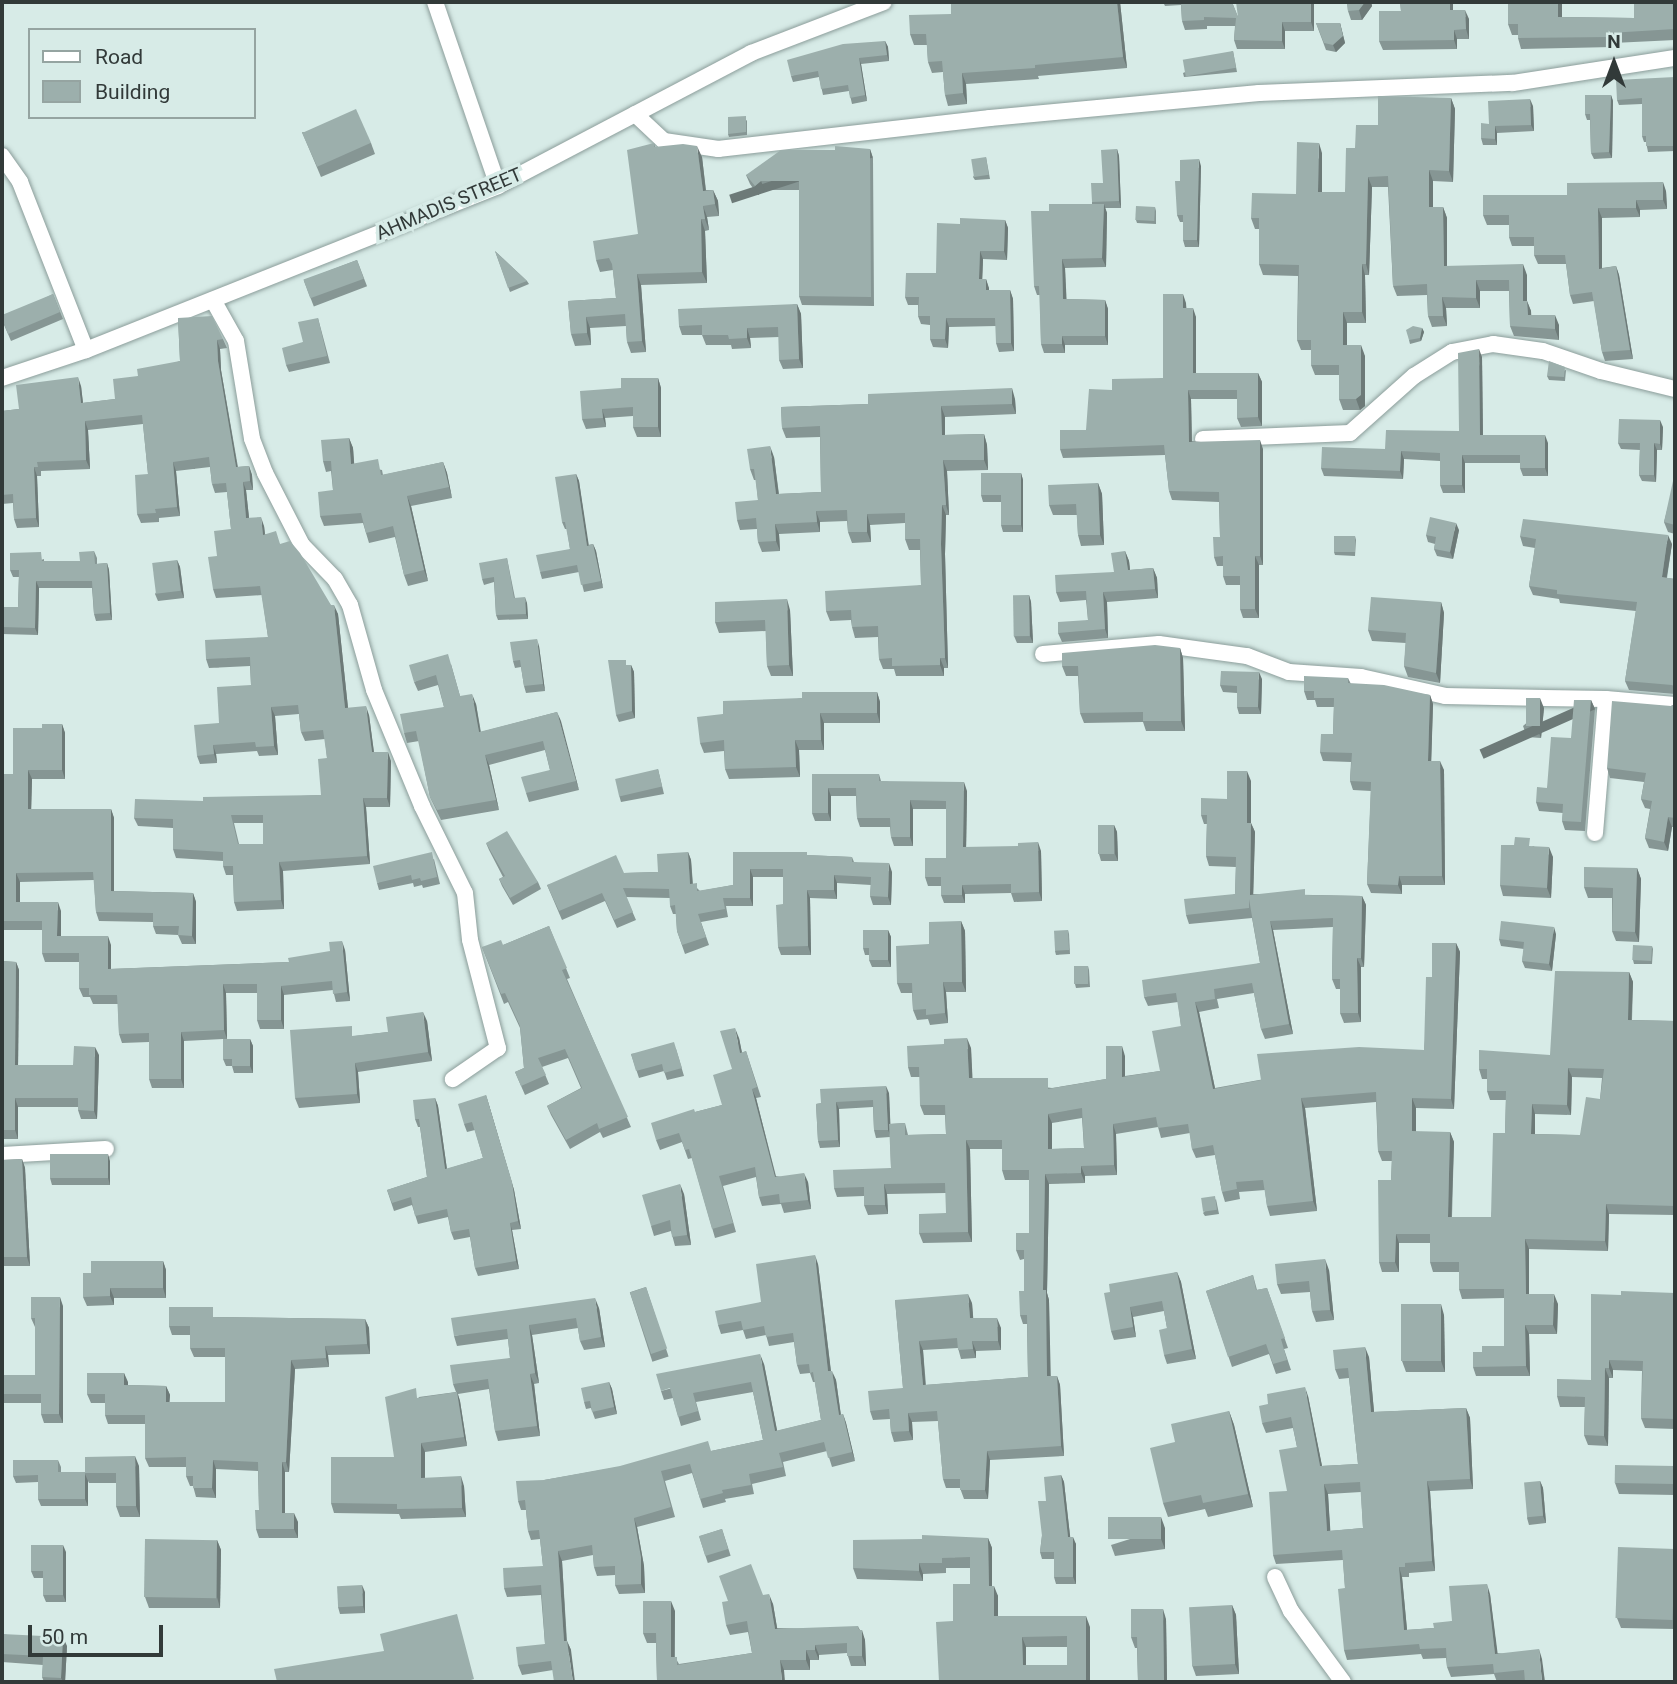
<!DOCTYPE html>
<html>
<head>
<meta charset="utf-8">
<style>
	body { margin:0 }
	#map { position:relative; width:1677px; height:1684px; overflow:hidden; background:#d7ebe7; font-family:Roboto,sans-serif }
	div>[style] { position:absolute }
	.roads { filter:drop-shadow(0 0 2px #8b9d9a) drop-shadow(0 0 2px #8b9d9a) }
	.street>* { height:16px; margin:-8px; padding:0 8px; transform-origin:8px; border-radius:8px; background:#fff }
	.wall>* { inset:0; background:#869694; transform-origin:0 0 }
	.shaded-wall>* { inset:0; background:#6d7a78; transform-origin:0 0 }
	.building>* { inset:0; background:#9cafac; transform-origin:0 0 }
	span { translate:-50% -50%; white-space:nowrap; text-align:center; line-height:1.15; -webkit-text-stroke:7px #d7ebe7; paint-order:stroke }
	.street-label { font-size:19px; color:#323a39 }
	.frame { position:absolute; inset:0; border:4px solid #323a39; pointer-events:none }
	.legend { position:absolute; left:28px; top:28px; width:228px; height:91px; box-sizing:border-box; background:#d7ebe7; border:2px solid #95a4a1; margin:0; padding:9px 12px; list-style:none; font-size:21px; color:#323a39 }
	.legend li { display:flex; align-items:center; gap:14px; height:35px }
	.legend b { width:35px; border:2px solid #95a4a1 }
	.north { position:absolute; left:1579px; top:28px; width:70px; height:70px; -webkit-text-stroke:5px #d7ebe7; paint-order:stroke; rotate:0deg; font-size:19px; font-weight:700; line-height:28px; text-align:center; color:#323a39 }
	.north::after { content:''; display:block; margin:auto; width:24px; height:32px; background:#323a39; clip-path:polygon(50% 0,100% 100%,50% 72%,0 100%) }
	.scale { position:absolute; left:28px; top:1625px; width:135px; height:32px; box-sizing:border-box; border:4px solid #323a39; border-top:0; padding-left:9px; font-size:21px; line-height:24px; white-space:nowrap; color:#323a39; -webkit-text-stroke:5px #d7ebe7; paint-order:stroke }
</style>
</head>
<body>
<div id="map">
	<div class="roads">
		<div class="street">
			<div style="left:435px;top:2px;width:194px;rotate:71.1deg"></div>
			<div style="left:635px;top:114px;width:40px;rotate:43deg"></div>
			<div style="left:664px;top:141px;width:55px;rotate:8.4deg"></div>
			<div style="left:718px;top:149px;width:274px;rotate:-6.5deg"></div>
			<div style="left:990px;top:118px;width:270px;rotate:-5.3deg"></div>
			<div style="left:1259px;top:93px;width:254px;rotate:-2.3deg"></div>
			<div style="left:1513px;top:83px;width:164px;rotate:-8.8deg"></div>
			<div style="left:2px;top:156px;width:32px;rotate:55deg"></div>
			<div style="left:20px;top:182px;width:180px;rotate:68.6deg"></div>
			<div style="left:213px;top:300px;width:47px;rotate:60.7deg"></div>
			<div style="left:236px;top:341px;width:99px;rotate:80.7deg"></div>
			<div style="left:252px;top:439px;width:36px;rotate:69deg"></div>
			<div style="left:265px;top:473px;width:81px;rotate:62.8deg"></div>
			<div style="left:302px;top:545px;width:47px;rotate:45.9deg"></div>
			<div style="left:335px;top:579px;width:30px;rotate:60deg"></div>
			<div style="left:350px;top:605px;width:88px;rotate:74.2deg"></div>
			<div style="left:374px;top:690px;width:126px;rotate:67.5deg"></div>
			<div style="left:422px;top:806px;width:97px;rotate:63.7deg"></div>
			<div style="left:465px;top:893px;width:47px;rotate:83.9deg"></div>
			<div style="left:470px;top:940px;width:112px;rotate:75.5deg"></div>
			<div style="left:498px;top:1048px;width:55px;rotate:145.4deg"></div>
			<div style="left:2px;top:378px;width:89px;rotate:-18.4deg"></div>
			<div style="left:86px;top:350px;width:443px;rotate:-21.7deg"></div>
			<div style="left:498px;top:186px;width:286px;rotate:-27.7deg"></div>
			<div style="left:751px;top:53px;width:142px;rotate:-21deg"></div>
			<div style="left:1203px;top:439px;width:147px;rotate:-2.3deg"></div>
			<div style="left:1350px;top:433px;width:86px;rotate:-41.7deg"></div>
			<div style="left:1414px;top:376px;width:45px;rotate:-32.3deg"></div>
			<div style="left:1452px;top:352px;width:42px;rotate:-11deg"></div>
			<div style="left:1493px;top:344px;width:50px;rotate:8deg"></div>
			<div style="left:1543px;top:351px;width:61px;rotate:19deg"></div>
			<div style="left:1601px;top:371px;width:76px;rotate:13.7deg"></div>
			<div style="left:1043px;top:654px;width:116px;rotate:-4.9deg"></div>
			<div style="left:1159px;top:644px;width:89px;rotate:7.8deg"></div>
			<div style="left:1247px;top:656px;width:45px;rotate:20.9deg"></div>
			<div style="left:1289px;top:672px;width:72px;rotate:4deg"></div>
			<div style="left:1361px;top:677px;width:86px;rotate:12.7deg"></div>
			<div style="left:1445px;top:696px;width:161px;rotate:1.1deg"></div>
			<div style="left:1606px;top:699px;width:69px;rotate:5deg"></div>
			<div style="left:1595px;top:833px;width:134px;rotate:-85.3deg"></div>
			<div style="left:2px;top:1155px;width:104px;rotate:-3.3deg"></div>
			<div style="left:1275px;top:1577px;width:38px;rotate:65deg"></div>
			<div style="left:1291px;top:1611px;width:88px;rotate:53.8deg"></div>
		</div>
	</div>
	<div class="wall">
		<div style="clip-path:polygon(1120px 2px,1127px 68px,1038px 76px,1039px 79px,966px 84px,967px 104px,948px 106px,945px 95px,943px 72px,932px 73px,928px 62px,927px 45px,914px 45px,910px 34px,951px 14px)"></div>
		<div style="clip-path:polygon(1163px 2px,1232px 2px,1238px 17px,1314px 2px,1314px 31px,1285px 31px,1285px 49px,1237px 49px,1234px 40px,1235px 26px,1207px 26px,1207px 29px,1185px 30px,1182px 21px,1181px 5px,1165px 6px)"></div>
		<div style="clip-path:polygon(1347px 2px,1371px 2px,1372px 6px,1362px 20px,1351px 20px,1348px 11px)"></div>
		<div style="clip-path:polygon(1400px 2px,1453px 2px,1453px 10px,1469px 19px,1469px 39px,1457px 39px,1457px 49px,1383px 50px,1379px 41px,1401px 11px)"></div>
		<div style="clip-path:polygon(1562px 2px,1562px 17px,1634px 18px,1675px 2px,1675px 40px,1613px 43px,1613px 47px,1521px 49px,1518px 38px,1518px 35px,1512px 35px,1508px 24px)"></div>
		<div style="clip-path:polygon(1316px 23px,1340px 23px,1345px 43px,1336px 52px,1326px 50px)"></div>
		<div style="clip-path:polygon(885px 41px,888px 47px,889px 61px,861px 64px,867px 101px,852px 104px,849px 91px,823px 95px,819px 77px,793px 82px,791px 76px)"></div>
		<div style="clip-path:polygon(1233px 51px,1237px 72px,1184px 77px,1183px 73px)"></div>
		<div style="clip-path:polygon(1675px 77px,1675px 151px,1648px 152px,1646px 142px,1644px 142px,1642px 136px,1642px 104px,1619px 105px,1617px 100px)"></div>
		<div style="clip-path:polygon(1611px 95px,1613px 101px,1612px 158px,1594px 159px,1591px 153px,1590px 120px,1587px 120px,1585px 114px)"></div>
		<div style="clip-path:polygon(1451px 98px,1455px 109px,1453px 182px,1433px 181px,1433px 207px,1443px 207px,1447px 218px,1447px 266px,1527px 275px,1527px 301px,1531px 311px,1531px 315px,1559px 325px,1559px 340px,1514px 336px,1510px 326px,1509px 291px,1480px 291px,1480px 308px,1446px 308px,1447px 326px,1432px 327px,1428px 316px,1427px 295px,1397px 296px,1393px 286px,1388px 187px,1372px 187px,1369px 275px,1365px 275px,1366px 323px,1347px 323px,1347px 345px,1365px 356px,1365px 406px,1360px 410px,1343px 410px,1339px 399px,1339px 375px,1315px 375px,1311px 365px,1311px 350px,1301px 350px,1297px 340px,1298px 276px,1263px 275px,1259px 264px,1259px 229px,1255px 229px,1251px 218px,1296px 194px,1322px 153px,1322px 192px,1345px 192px,1355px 148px,1378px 125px)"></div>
		<div style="clip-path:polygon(1533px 106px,1534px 131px,1497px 133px,1497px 145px,1483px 145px,1481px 138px,1489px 124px)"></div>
		<div style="clip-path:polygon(747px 120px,747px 135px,729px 137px,728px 134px)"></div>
		<div style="clip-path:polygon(302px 132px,371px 143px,375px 154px,321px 177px)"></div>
		<div style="clip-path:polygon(654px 143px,655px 147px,702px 157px,706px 190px,713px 190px,718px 201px,719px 216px,707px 217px,709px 230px,705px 231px,707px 283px,641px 285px,646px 352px,631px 353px,627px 342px,626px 326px,590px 328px,591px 345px,575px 346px,571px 334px,568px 301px,616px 298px,613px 270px,600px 272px,596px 260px,638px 234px)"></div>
		<div style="clip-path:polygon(870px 149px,873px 158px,874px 306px,802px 305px,799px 296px,799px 190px,765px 190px,758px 195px,750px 184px,746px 175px,835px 150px)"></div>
		<div style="clip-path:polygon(1117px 149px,1119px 156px,1121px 208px,1105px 208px,1107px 213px,1106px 267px,1065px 268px,1066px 299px,1105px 300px,1108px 309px,1108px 345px,1065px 345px,1065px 353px,1044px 353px,1041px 344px,1040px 295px,1037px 295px,1034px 286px,1092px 204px,1092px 202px,1103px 183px)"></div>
		<div style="clip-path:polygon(986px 157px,990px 179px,975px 180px,973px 177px)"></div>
		<div style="clip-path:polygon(1201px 166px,1199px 247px,1185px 247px,1183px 240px,1183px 222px,1180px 222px,1177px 215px,1180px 181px)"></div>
		<div style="clip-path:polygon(1666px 191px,1667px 209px,1640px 210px,1640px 217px,1602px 218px,1602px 268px,1616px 266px,1619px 275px,1633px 359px,1605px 361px,1602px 352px,1594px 301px,1573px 304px,1570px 295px,1566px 264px,1538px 264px,1534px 255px,1534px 246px,1512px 246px,1509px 237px,1509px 225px,1487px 225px,1483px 215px,1567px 195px)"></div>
		<div style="clip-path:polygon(1155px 207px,1156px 211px,1156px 224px,1137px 223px,1136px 220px)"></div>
		<div style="clip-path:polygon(1005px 220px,1008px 228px,1007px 260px,983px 259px,982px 279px,986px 279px,989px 290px,1010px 290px,1013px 299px,1014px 351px,999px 352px,996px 343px,996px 326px,949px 327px,948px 348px,933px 347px,930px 339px,930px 325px,921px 324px,918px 316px,918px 305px,908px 305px,905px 297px,936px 273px,960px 224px)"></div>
		<div style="clip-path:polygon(495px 251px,527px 281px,529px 284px,510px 292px)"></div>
		<div style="left:357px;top:260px;width:28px;height:57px;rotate:69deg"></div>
		<div style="clip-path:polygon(53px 294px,63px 319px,11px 341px,2px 320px)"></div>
		<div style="clip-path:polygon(1186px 303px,1186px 308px,1196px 317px,1196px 373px,1258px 373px,1262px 382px,1262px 426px,1241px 427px,1237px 418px,1237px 399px,1191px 399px,1192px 441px,1263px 449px,1263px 565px,1259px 565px,1259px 618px,1243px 618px,1240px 609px,1240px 585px,1226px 585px,1223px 576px,1223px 566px,1217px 566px,1214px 557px,1220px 537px,1219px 502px,1172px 500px,1169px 491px,1165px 455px,1063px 458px,1060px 449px,1086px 430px,1112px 390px,1163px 378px)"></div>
		<div style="clip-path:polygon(797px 304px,801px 314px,803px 368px,783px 369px,779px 360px,779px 337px,750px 338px,751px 348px,732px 349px,731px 345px,706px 345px,702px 335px,682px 335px,679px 326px)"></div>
		<div style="clip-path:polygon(evenodd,178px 318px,223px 339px,227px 348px,220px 349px,221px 370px,238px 467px,249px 466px,252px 475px,253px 490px,246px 490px,249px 518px,264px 526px,265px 534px,280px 544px,338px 614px,348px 708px,369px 715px,374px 752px,391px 761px,390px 807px,366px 807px,370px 864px,283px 871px,284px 909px,237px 911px,234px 902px,233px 875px,226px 875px,223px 866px,223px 861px,176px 858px,173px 849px,173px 828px,138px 826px,134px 818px,203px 801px,321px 795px,327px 758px,325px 739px,305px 741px,301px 732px,299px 714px,275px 716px,278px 755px,259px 756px,257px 751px,216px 754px,217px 763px,200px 764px,197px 756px,219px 723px,251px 685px,250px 666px,209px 668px,206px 659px,268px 637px,262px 595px,216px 598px,213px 589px,217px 556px,231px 529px,227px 492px,215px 493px,212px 484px,210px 467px,176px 471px,180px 516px,159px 518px,159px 522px,141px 523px,137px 514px,148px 474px,143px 424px,88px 430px,90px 469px,41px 471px,41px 476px,37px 476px,39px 527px,17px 528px,14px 519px,13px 503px,2px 504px,2px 411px,19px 409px,81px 386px,83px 403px,115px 399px,138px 376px,180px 361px,178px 318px,234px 823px,263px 823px,263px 844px,239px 844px,234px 823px)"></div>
		<div style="clip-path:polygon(318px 318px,330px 363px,289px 372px,286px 365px,303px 342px)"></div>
		<div style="clip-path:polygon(1422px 328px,1424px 332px,1421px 341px,1410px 344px,1409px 340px)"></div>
		<div style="clip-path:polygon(1482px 357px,1483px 435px,1548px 443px,1548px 476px,1523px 476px,1520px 468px,1520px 463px,1465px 463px,1465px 493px,1443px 493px,1440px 485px,1440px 461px,1404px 459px,1403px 479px,1324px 476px,1321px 468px,1385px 449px,1459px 431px)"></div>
		<div style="clip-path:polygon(1566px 370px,1565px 381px,1549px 380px,1547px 376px)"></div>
		<div style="clip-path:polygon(658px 378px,661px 388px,661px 437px,637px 437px,633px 427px,633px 416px,605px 418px,606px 427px,586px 429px,582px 419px,621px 388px)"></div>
		<div style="clip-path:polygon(1015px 399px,1016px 414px,945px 417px,945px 435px,984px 434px,987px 445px,988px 470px,947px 471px,949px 515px,946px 515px,945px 554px,948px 668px,944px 668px,944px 676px,896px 676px,894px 669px,883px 669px,879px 659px,878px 637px,855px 638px,852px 627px,851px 620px,830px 621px,826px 611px,921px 585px,920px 550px,909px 550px,905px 539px,905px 523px,870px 525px,871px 542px,852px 543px,848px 532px,847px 521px,820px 522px,820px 532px,779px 534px,780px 551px,762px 552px,758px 542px,757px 529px,740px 530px,737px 520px,758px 500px,756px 480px,754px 480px,750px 469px,774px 457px,779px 494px,821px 492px,820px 437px,786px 438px,782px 428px,781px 407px)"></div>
		<div style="clip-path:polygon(1663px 427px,1662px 450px,1657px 450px,1656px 482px,1642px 481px,1639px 475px,1640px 450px,1621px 449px,1618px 443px)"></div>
		<div style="clip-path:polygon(349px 438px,353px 448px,354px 464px,382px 470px,383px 475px,443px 462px,447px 473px,452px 498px,411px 506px,428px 581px,408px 586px,404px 575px,395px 537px,369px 543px,363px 523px,324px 526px,320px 516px,333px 490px,331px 471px,326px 472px,323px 461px)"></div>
		<div style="clip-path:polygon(1021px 473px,1023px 480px,1023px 532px,1003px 532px,1001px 525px,1001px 502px,983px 502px,981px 495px)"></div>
		<div style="clip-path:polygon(576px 474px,579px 481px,588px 545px,593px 544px,596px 551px,603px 588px,584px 592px,579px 572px,542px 579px,540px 572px,570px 549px,567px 529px,565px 529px,562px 522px)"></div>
		<div style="clip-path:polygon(1675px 481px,1675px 534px,1668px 532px,1664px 522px)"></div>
		<div style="clip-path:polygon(1098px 483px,1102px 494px,1104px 545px,1081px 546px,1078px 535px,1077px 515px,1053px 515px,1049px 505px)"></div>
		<div style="clip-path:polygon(1459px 530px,1453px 559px,1437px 556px,1434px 549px,1435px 544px,1428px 542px,1426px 535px)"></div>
		<div style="clip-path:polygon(1355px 536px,1356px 540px,1355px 556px,1335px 555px,1334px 552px)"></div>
		<div style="clip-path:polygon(1520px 536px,1672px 544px,1667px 578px,1675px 579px,1675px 694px,1629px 690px,1625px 681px,1636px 611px,1560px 603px,1559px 599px,1533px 595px,1529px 586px,1535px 548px,1523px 546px)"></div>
		<div style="clip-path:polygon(94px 551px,97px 558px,97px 564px,107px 563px,109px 570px,112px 620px,96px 621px,94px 614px,92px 588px,39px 588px,38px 635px,2px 634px,2px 607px,18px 607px,19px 577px,13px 577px,10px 570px,44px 559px,44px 561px,80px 561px)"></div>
		<div style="clip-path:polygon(1125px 551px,1129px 561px,1130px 570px,1153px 568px,1157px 578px,1158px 598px,1107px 602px,1108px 638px,1062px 642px,1058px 633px,1088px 620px,1086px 600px,1060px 602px,1056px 592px,1114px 572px)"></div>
		<div style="clip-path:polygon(507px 558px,515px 598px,527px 603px,528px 619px,498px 620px,496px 615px,494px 582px,484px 585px,482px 579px)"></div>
		<div style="clip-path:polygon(177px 560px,180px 567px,184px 598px,158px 601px,155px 594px)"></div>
		<div style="clip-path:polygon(1029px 595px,1031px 602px,1033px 643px,1017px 643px,1014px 636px)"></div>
		<div style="clip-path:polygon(1441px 602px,1444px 613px,1440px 683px,1408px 677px,1404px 666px,1406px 643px,1372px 641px,1368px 630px)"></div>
		<div style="clip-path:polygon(790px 610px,793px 676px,771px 676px,767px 666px,766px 631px,719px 633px,715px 622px)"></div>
		<div style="clip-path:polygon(539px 646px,545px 691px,526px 693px,524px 686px,521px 667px,515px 668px,513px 661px)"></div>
		<div style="clip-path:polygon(1180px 648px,1183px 658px,1185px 731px,1146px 731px,1143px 722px,1084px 723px,1080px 713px,1078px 676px,1066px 676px,1062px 666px)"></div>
		<div style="clip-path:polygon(451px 664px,460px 696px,476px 704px,481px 732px,557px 712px,579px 790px,529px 802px,526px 793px,550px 770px,545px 750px,489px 765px,499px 810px,441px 820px,430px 797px,419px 741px,407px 743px,404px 733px,444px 707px,438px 685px,418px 691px,414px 682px)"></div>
		<div style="clip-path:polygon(627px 665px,631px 665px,634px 672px,635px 718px,619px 722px,616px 715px)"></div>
		<div style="clip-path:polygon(1348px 678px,1351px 684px,1430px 695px,1433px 704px,1431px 761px,1444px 770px,1445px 885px,1402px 885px,1402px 894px,1371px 893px,1367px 884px,1371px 791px,1353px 790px,1350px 781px,1351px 762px,1323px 761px,1320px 752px,1333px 734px,1334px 707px,1317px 707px,1315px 700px,1307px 700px,1304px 691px)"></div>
		<div style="clip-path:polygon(1262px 679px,1261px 714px,1239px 714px,1237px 707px,1237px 693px,1223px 692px,1220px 685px)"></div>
		<div style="clip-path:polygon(877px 692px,880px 702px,880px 723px,824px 723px,824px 750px,799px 750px,800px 777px,729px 779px,725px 769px,724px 751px,704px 753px,700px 743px,723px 714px,802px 698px)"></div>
		<div style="clip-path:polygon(1591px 700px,1595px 709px,1585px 831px,1565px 830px,1562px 821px,1563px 813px,1539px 811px,1536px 802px,1547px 788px,1571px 738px)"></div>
		<div style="clip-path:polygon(1675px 704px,1675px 827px,1672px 827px,1668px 851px,1649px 848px,1645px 838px,1650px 809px,1645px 808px,1641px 799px,1644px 782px,1610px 778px,1607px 768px,1671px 706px)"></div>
		<div style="clip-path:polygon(1544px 708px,1541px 738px,1527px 737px,1523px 726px)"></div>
		<div style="clip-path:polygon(62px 724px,65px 733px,65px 779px,32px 779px,31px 809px,111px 809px,114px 818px,114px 891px,193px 893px,196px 902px,196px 944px,182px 944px,178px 935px,156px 934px,153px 926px,153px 922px,99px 921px,96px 912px,94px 880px,20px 882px,20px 902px,61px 911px,61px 936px,111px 945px,111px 969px,289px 962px,345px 950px,350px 1001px,336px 1002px,333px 990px,284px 995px,284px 1029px,260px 1029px,257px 1020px,257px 993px,226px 993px,227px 1039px,250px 1039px,253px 1046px,253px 1073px,234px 1073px,232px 1066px,226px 1066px,223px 1059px,223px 1039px,184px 1041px,184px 1088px,152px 1088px,149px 1079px,149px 1042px,122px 1043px,119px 1034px,118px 1004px,93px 1004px,90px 997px,83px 997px,79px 988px,79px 962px,45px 962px,42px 953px,42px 930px,2px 930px,2px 774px,13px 774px)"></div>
		<div style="clip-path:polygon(658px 769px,664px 794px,621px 802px,619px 795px)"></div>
		<div style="clip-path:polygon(812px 774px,879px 774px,881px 781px,967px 791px,966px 847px,1041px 851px,1042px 901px,1014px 902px,1011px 893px,965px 894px,965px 903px,944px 903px,941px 895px,941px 886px,928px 886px,925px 877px,946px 858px,946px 809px,913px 809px,913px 846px,894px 846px,891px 837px,890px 827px,860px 827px,857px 818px,856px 796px,831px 796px,831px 821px,815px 821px,812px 813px)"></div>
		<div style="clip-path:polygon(evenodd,1251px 781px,1251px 823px,1255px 832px,1253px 894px,1362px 896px,1366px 905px,1364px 967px,1361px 967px,1361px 1022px,1344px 1023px,1340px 1013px,1340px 989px,1336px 989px,1332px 979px,1333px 927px,1273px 930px,1293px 1034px,1265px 1039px,1261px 1029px,1254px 993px,1217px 999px,1219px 1008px,1199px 1012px,1215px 1088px,1424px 1050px,1432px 977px,1456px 943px,1460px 952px,1454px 1109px,1416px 1108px,1416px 1132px,1450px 1132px,1454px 1142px,1452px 1217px,1491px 1217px,1505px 1133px,1506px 1100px,1490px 1100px,1487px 1091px,1487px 1079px,1482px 1079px,1479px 1069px,1550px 1055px,1629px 972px,1633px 982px,1632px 1020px,1675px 1021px,1675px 1007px,1675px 1215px,1609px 1214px,1608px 1251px,1529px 1249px,1529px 1294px,1558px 1304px,1557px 1334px,1529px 1334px,1530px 1376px,1476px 1376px,1473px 1367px,1482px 1352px,1504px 1346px,1504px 1298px,1462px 1299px,1459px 1289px,1459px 1272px,1433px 1272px,1430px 1262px,1430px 1243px,1399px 1243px,1399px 1272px,1382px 1272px,1379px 1262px,1391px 1180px,1392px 1161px,1382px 1161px,1378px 1151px,1376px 1102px,1305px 1108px,1317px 1211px,1270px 1216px,1267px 1206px,1265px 1190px,1239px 1192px,1240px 1199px,1225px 1202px,1222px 1192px,1215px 1155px,1196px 1158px,1192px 1149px,1190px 1133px,1161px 1138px,1158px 1127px,1116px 1134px,1117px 1175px,1085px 1176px,1085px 1183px,1049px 1184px,1047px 1293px,1049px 1300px,1050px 1376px,1057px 1376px,1060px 1385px,1064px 1456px,990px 1460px,988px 1499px,964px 1499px,960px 1488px,946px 1488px,943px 1479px,938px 1421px,912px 1422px,913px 1440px,894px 1442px,891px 1432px,890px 1419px,873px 1420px,870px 1411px,903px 1388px,895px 1300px,972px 1303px,973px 1318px,1001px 1328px,1001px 1350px,976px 1351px,976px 1358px,961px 1359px,958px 1348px,923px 1350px,926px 1385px,1028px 1377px,1027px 1324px,1023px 1324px,1020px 1315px,1024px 1291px,1024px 1259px,1020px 1260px,1016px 1250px,1029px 1233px,1029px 1180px,1005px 1180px,1002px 1170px,1002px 1149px,970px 1149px,972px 1242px,923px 1243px,919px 1233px,946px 1213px,946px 1193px,887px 1194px,888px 1214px,868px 1215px,864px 1205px,864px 1196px,837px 1197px,834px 1188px,891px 1168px,890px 1137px,876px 1138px,874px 1130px,873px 1107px,839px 1109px,840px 1147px,820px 1148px,818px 1141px,816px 1104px,889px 1093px,890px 1124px,905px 1123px,908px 1135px,946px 1134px,945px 1115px,924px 1115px,920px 1105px,920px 1077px,911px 1077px,908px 1067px,971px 1048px,972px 1078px,1052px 1088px,1106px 1079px,1125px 1056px,1125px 1076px,1160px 1071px,1181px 1026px,1178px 1002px,1148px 1006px,1144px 997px,1260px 963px,1252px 918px,1189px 924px,1186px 915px,1235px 894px,1236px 867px,1209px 866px,1206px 856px,1207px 824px,1204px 824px,1201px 815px,1227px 799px,1251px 781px,1572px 1077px,1602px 1078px,1600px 1099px,1580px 1135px,1535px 1134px,1535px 1114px,1571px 1115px,1572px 1077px,1251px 781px,1082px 1118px,1084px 1148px,1052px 1149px,1052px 1123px,1082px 1118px)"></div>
		<div style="clip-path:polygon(1114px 825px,1117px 832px,1118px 861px,1101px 861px,1099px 854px)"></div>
		<div style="clip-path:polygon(486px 843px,538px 882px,541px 889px,513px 905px,502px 886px,499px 879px,503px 877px,489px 850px)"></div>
		<div style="clip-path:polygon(1533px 846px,1553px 857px,1551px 898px,1503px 896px,1500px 885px)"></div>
		<div style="clip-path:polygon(688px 852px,691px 860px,693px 884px,700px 891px,733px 885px,733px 852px,852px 857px,854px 862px,892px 872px,891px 905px,873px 905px,870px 896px,871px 885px,837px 883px,837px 899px,810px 898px,811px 955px,781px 955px,778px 947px,783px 904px,783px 877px,753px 877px,753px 906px,726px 906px,728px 917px,701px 922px,709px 945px,685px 954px,677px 931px,676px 914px,673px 914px,670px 906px,670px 898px,626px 897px,636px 920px,617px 928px,605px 901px,562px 920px,547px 885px,624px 873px,658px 872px)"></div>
		<div style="clip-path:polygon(434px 859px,440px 884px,423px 888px,422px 885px,414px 887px,413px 883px,379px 890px,377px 883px)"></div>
		<div style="clip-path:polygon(1637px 868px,1641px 879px,1639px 942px,1616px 941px,1612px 931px,1612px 898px,1588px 898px,1584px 887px)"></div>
		<div style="clip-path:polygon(961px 921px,965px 931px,966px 992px,946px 992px,948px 1023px,930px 1025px,928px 1019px,917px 1020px,913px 1010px,912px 993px,901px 993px,897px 983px,929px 944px)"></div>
		<div style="clip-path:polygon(549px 926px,570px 978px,567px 979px,631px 1127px,603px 1138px,600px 1132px,570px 1149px,551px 1115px,547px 1106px,581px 1088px,568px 1058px,542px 1067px,549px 1084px,525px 1095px,515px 1072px,524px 1068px,520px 1028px,508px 1002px,504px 1004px,482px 947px,503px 945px)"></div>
		<div style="clip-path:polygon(888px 930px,891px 937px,891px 967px,872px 967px,869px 960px,869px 955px,865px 955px,863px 948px)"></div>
		<div style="clip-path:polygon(1068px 930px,1069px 934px,1070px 954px,1056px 955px,1055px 951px)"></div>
		<div style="clip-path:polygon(1556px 934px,1552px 971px,1525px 968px,1522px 961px,1524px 949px,1501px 946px,1499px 939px)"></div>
		<div style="clip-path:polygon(1652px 946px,1653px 949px,1652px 964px,1634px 964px,1633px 960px)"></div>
		<div style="clip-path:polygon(2px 961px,16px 962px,19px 970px,18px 1065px,73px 1065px,99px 1055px,97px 1119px,81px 1119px,78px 1110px,78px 1107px,18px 1107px,18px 1139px,2px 1139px)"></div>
		<div style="clip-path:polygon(1088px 966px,1089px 970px,1090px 987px,1076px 988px,1075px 984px)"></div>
		<div style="clip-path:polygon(427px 1021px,432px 1061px,358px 1072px,360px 1103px,299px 1108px,295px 1098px,355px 1036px,388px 1032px)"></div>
		<div style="clip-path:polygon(739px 1038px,742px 1053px,746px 1051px,761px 1097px,756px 1098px,776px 1176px,808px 1182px,811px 1209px,784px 1213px,781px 1204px,762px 1206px,759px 1197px,756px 1177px,723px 1186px,736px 1232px,715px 1238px,692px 1158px,688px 1159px,682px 1142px,660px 1150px,656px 1140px,695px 1112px,722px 1105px,732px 1069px)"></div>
		<div style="clip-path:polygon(676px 1049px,684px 1076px,667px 1080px,664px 1071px,639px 1078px,631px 1054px)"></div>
		<div style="clip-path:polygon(486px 1095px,514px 1190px,521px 1229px,512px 1230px,519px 1269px,478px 1276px,475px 1268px,470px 1237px,454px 1240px,451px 1232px,448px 1217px,418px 1224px,412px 1205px,394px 1211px,387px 1190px,427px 1177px,420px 1127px,418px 1127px,415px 1119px,435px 1098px,438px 1106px,447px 1169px,483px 1158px,475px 1130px,467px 1132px,464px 1124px)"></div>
		<div style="clip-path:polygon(22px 1159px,25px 1168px,30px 1266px,2px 1266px,2px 1160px)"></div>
		<div style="clip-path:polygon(110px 1161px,110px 1185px,52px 1185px,50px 1178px)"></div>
		<div style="clip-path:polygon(684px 1194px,691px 1245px,675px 1246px,671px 1231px,654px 1236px,651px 1226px)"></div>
		<div style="clip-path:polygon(1216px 1199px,1219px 1214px,1205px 1216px,1203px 1213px)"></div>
		<div style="clip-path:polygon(163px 1261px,166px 1270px,166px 1298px,114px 1298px,114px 1305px,87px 1306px,83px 1297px,91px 1273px)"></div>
		<div style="clip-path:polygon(818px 1264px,831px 1371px,836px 1380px,841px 1415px,843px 1414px,846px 1423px,855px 1461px,832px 1467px,827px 1451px,783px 1462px,786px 1476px,752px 1484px,754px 1494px,725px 1499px,726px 1502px,703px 1508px,692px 1473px,665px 1481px,675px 1517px,637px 1527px,644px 1566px,645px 1593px,619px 1594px,615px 1585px,615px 1575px,597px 1576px,594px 1567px,593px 1555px,562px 1561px,567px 1641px,571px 1650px,553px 1670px,522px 1675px,518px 1665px,545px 1644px,541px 1595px,507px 1597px,504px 1588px,543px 1566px,540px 1539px,531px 1540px,528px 1531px,526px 1510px,521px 1510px,518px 1501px,544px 1480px,711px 1451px,763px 1440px,753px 1392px,696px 1402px,701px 1420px,681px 1426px,673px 1398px,664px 1400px,661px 1391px,764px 1364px,777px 1431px,821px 1420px,815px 1382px,813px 1382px,810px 1373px,800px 1374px,797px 1365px,794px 1342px,769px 1346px,766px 1335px,746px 1339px,743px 1330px,721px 1334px,718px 1325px,761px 1302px)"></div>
		<div style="clip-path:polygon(1329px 1270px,1334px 1320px,1316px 1322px,1312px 1311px,1310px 1292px,1281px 1294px,1277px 1284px)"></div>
		<div style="clip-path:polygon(1177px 1272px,1181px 1282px,1196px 1359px,1167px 1364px,1164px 1355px,1167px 1328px,1164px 1311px,1133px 1317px,1136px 1337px,1114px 1340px,1111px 1331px,1110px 1292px)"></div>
		<div style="clip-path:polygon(1253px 1275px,1257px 1290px,1267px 1288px,1288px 1348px,1284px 1349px,1291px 1370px,1276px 1374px,1269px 1354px,1232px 1367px,1206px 1291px)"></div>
		<div style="left:646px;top:1287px;width:73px;height:17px;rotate:72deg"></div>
		<div style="clip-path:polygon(1675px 1293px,1675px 1429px,1645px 1428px,1641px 1418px,1642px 1371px,1613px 1370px,1613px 1378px,1609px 1378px,1608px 1446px,1588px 1445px,1584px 1435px,1585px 1407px,1560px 1407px,1557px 1396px,1591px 1380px,1621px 1295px)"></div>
		<div style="clip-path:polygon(63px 1306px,63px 1423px,44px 1423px,41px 1414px,41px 1403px,2px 1403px,2px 1375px,35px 1375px,35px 1327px,31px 1318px)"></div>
		<div style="clip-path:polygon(599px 1308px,605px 1347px,584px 1350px,580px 1341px,578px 1328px,532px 1335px,539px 1383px,534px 1384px,540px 1436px,498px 1441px,495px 1431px,489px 1389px,458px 1394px,460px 1401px,467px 1446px,425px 1452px,425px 1478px,464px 1486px,466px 1517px,401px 1519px,399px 1514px,334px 1513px,331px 1503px,394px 1457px,419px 1397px,456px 1392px,453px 1384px,510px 1358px,508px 1339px,457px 1346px,454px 1336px)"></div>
		<div style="clip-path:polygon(1444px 1315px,1445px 1372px,1406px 1372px,1402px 1361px)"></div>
		<div style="clip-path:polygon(216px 1317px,365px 1319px,369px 1328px,370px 1354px,328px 1355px,329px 1367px,295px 1369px,289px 1472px,285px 1472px,285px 1513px,298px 1522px,298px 1538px,259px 1538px,256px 1529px,259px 1510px,258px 1471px,216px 1469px,216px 1498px,196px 1497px,193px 1486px,190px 1486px,186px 1476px,186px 1467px,149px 1467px,145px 1458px,145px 1424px,108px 1424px,105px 1415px,105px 1403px,91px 1403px,87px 1394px,124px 1373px,128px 1385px,166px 1386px,170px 1395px,169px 1402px,225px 1402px,225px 1357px,194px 1357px,190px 1348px,190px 1335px,172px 1335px,169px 1326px)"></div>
		<div style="clip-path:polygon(evenodd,1369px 1357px,1374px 1412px,1466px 1408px,1470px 1418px,1473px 1489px,1430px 1491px,1435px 1571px,1409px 1573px,1409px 1577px,1402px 1577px,1407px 1630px,1434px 1628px,1452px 1621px,1490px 1594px,1497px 1653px,1542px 1659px,1525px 1680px,1497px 1682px,1494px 1674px,1451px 1677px,1447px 1667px,1446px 1658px,1423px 1659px,1421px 1654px,1347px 1660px,1344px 1650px,1345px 1588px,1343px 1560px,1276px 1564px,1273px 1555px,1297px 1447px,1293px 1428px,1266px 1433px,1262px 1423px,1308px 1396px,1322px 1466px,1358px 1464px,1349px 1378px,1339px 1379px,1335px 1369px,1369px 1357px,1361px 1492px,1363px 1528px,1330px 1531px,1328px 1494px,1361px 1492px)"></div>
		<div style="clip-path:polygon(609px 1382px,612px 1389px,617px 1414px,595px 1419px,591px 1408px,586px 1409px,584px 1402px)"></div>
		<div style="clip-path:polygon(1229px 1411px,1234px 1425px,1253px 1507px,1208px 1517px,1205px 1509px,1168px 1517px,1163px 1503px,1175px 1442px)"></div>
		<div style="clip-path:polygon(58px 1460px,61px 1467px,61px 1472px,85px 1472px,139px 1466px,140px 1517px,120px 1517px,116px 1506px,116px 1483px,89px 1483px,88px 1481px,88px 1506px,41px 1506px,38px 1499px,38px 1482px,16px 1483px,13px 1476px)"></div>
		<div style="clip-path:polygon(1675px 1466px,1675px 1495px,1619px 1494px,1615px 1483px)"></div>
		<div style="clip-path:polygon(1061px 1475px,1064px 1482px,1070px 1537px,1076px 1544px,1076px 1584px,1056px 1584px,1054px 1577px,1054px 1559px,1042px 1559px,1040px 1552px,1046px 1501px)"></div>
		<div style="clip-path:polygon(1540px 1481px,1543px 1488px,1546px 1523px,1529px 1525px,1527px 1518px)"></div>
		<div style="clip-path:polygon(1165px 1528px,1165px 1549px,1115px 1556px,1111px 1545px)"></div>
		<div style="left:722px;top:1529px;width:28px;height:24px;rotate:72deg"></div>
		<div style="clip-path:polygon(evenodd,988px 1538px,992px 1548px,992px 1586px,998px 1596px,998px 1616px,1090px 1627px,1090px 1682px,939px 1682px,953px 1621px,970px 1584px,970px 1568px,946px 1568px,946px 1573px,923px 1574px,923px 1581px,857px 1579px,853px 1568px,988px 1538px,1026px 1647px,1067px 1647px,1067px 1665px,1026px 1665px,1026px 1647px)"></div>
		<div style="clip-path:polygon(217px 1540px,221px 1550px,220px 1608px,149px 1608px,145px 1597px)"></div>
		<div style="clip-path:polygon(1675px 1549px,1675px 1629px,1621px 1628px,1617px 1618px)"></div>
		<div style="clip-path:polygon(66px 1552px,66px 1602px,46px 1602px,43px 1595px,43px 1578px,34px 1578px,31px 1571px)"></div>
		<div style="clip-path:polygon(365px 1592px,365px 1613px,340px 1614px,338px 1607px)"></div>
		<div style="clip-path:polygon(763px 1595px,773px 1604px,777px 1628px,860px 1630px,865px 1640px,866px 1666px,851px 1666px,847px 1653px,819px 1655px,819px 1660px,810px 1660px,810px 1670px,784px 1670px,657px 1681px,656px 1643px,647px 1643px,643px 1633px,675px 1611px,675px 1657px,679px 1664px,752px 1653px,748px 1632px,730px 1635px,726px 1625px)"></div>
		<div style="clip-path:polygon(1232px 1605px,1236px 1615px,1239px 1674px,1196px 1676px,1192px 1665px)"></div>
		<div style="clip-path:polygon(1166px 1619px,1167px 1682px,1138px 1682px,1137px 1648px,1135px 1648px,1131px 1637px)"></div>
		<div style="clip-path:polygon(2px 1634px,67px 1646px,65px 1682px,44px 1682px,42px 1677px,43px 1665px,2px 1662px)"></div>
	</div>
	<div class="shaded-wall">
		<div style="clip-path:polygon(1117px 2px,1120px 2px,1127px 68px,1123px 57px)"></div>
		<div style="clip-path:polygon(1311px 2px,1314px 2px,1314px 31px,1311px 22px)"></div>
		<div style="clip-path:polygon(1365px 2px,1371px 2px,1372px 6px,1362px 20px,1359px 10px)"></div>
		<div style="clip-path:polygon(1450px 2px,1453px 2px,1453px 19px,1450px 10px)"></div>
		<div style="clip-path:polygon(1558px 2px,1562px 2px,1562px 27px,1558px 17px)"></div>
		<div style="clip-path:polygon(1465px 10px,1469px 19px,1469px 39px,1466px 29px)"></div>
		<div style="clip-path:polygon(1282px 22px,1285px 31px,1285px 49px,1282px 41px)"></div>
		<div style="clip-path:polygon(1340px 23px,1345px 43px,1336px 52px,1333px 45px)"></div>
		<div style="clip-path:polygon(1454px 30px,1457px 39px,1457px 49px,1454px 40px)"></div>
		<div style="clip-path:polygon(885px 41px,888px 47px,889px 61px,887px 55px)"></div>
		<div style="clip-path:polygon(859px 58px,861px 64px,867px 101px,865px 95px)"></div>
		<div style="clip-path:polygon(962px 73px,966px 84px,967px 104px,963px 93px)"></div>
		<div style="clip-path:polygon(1611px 95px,1613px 101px,1612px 158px,1609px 152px)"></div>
		<div style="clip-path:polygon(1451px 98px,1455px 109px,1453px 182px,1449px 171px)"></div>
		<div style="clip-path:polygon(1530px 99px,1533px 106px,1534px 131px,1531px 125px)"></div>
		<div style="clip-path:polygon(1495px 126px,1497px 133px,1497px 145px,1495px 139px)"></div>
		<div style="clip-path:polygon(1319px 143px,1322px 153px,1322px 202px,1318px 192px)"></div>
		<div style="clip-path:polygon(697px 146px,702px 157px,707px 202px,703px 191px)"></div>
		<div style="left:870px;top:149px;width:9px;height:148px;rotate:72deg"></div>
		<div style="clip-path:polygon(1117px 149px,1119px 156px,1121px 208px,1119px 201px)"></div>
		<div style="clip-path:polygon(1199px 159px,1201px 166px,1199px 247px,1197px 240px)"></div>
		<div style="clip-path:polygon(1429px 170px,1433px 181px,1433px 218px,1429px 207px)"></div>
		<div style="clip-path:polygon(1368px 177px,1372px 187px,1369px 275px,1366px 264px)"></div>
		<div style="clip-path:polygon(761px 181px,765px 190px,758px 195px,755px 186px)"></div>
		<div style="clip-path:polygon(1663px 182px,1666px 191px,1667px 209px,1663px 200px)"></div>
		<div style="clip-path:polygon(713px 190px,718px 201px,719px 216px,715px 204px)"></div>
		<div style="clip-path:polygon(1636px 200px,1640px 210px,1640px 217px,1636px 208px)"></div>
		<div style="clip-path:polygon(1104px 204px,1107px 213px,1106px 267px,1102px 258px)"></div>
		<div style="clip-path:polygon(703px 206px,707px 217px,709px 230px,705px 219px)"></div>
		<div style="clip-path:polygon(1443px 207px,1447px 218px,1447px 276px,1444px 266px)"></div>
		<div style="clip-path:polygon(1598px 208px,1602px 218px,1602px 278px,1599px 269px)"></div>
		<div style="clip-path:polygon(701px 219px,705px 231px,707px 283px,702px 272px)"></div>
		<div style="clip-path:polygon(1005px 220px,1008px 228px,1007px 260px,1004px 251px)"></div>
		<div style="clip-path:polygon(980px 251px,983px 259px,982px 287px,979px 279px)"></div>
		<div style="clip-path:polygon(1062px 259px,1065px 268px,1067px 308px,1063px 299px)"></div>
		<div style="clip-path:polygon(1362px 264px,1365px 275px,1366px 323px,1362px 312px)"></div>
		<div style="clip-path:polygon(1523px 264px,1527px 275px,1527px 312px,1523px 301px)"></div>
		<div style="clip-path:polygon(1616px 266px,1619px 275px,1633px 359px,1630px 350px)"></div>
		<div style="clip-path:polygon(637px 274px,641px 285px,646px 352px,642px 341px)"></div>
		<div style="clip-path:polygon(986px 279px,989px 288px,989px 299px,986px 290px)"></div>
		<div style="clip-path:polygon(1476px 280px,1480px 291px,1480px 308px,1476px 298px)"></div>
		<div style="clip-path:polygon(1010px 290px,1013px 299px,1014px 351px,1011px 343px)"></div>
		<div style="clip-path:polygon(1183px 294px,1186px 303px,1187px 317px,1183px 308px)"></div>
		<div style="clip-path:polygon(1442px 297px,1446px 308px,1447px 326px,1443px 316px)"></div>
		<div style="clip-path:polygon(1105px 300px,1108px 309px,1108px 345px,1105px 336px)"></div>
		<div style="clip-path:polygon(1527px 301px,1531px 311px,1532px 326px,1528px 315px)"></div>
		<div style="clip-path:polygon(797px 304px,801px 314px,803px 368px,799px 359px)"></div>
		<div style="clip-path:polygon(1193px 308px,1196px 317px,1196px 382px,1193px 373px)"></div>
		<div style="clip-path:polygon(1343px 312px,1347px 323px,1347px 356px,1343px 345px)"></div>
		<div style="clip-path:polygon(1555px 315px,1559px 325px,1559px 340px,1555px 329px)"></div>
		<div style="clip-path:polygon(586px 317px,590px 328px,591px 345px,587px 333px)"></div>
		<div style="clip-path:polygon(946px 318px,949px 327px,948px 348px,945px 339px)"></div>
		<div style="clip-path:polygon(747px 328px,750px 338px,751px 348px,747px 338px)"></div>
		<div style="clip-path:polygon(1422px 328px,1424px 332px,1421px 341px,1420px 338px)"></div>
		<div style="clip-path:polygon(1062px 336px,1065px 345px,1065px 353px,1062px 344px)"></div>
		<div style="clip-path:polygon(217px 340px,220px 349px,221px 370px,239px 476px,236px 467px,218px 361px)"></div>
		<div style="clip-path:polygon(1361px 345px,1365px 356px,1365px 406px,1360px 410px,1356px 399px)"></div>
		<div style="clip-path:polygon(1479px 349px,1482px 357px,1483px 443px,1480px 435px)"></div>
		<div style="clip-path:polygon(1258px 373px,1262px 382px,1262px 426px,1258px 417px)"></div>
		<div style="clip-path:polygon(78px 377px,81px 386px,84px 412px,81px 403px)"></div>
		<div style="clip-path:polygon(658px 378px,661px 388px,661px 437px,658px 427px)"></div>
		<div style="clip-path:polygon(1012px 388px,1015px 399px,1016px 414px,1012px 404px)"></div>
		<div style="clip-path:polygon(1188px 390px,1191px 399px,1192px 451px,1189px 442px)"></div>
		<div style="clip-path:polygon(941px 406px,945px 417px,945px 445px,942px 435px)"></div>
		<div style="clip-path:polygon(602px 409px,605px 418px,606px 427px,603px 418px)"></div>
		<div style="clip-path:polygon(1660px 420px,1663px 427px,1662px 450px,1660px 444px)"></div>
		<div style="clip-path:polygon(85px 421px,88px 430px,90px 469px,86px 460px)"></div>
		<div style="clip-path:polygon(984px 434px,987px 445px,988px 470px,984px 460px)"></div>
		<div style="clip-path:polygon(1545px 435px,1548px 443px,1548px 476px,1545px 468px)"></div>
		<div style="clip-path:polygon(349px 438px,353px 448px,355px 475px,351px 464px)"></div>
		<div style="clip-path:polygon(1260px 440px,1263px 449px,1263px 565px,1260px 556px)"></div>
		<div style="clip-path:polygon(1654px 443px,1657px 450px,1656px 482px,1654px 475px)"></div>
		<div style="clip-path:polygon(770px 446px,774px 457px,780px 505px,776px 494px)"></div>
		<div style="clip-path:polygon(1401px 451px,1404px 459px,1403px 479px,1400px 471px)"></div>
		<div style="clip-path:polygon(1462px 455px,1465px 463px,1465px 493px,1462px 485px)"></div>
		<div style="clip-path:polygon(943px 460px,947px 471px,949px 515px,946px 505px)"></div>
		<div style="clip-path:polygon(173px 462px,176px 471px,180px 516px,177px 507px)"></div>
		<div style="clip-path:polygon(443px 462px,447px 473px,452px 498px,449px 487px)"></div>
		<div style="clip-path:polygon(249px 466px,252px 475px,253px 490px,250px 481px)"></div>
		<div style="clip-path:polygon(34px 467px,37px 476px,39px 527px,36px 518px)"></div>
		<div style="clip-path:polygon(1021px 473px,1023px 480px,1023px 532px,1021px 525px)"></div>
		<div style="clip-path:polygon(576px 474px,579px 481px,590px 553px,587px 546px)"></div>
		<div style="clip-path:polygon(243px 482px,246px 490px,250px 527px,246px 518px)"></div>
		<div style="clip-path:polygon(1098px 483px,1102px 494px,1104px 545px,1100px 535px)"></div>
		<div style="clip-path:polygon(407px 496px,411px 506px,428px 581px,424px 570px)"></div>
		<div style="clip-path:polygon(942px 505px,946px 515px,945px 554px,948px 668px,945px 658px,941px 544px)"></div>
		<div style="clip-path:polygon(816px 511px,820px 522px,820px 532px,817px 522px)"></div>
		<div style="clip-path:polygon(867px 514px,870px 525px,871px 542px,867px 532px)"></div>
		<div style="clip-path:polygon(261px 517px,264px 526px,266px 544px,263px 535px)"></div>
		<div style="clip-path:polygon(1456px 523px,1459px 530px,1453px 559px,1450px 552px)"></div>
		<div style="clip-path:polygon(775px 524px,779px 534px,780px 551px,776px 541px)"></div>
		<div style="clip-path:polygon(1668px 535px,1672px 544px,1665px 587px,1662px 577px)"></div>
		<div style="clip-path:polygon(593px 544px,596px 551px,603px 588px,601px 581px)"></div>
		<div style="clip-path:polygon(1125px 551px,1129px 561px,1131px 579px,1128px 570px)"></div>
		<div style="clip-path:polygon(1255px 556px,1259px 565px,1259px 618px,1255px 609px)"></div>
		<div style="clip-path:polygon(177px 560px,180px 567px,184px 598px,181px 591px)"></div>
		<div style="clip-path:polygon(107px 563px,109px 570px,112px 620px,110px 613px)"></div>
		<div style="clip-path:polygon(1153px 568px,1157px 578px,1158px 598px,1155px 589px)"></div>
		<div style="clip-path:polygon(36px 581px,39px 588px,38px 635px,35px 628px)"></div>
		<div style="clip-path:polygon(1103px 592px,1107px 602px,1108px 638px,1105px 629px)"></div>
		<div style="clip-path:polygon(1029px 595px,1031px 602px,1033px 643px,1030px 636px)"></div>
		<div style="clip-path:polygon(525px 597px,527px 603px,528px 619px,526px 614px)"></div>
		<div style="clip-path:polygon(787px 599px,790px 610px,793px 676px,789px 665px)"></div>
		<div style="clip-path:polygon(1441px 602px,1444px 613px,1440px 683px,1436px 673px)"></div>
		<div style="clip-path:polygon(334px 605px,338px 614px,349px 717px,345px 708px)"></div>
		<div style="clip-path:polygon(537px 639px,539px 646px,545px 691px,543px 684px)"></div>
		<div style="clip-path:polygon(1180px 648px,1183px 658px,1185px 731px,1181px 721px)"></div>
		<div style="clip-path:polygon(940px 658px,944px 668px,944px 676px,940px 665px)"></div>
		<div style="clip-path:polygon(631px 665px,634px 672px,635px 718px,632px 711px)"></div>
		<div style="clip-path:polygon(1259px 672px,1262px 679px,1261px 714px,1258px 707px)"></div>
		<div style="clip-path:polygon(877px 692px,880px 702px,880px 723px,877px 713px)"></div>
		<div style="clip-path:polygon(472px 694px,476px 704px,482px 742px,479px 732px)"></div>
		<div style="clip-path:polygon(1430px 695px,1433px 704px,1431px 770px,1428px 761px)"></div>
		<div style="clip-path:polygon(1540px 698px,1544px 708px,1541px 738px,1537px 728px)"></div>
		<div style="left:1591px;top:700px;width:10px;height:122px;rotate:66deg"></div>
		<div style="clip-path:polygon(366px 706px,369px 715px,375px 761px,372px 752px)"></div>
		<div style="clip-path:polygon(271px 707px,275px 716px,278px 755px,274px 746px)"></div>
		<div style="clip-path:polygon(557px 712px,561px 721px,579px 790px,576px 781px)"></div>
		<div style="clip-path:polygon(820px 713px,824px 723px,824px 750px,821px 740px)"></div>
		<div style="clip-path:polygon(62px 724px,65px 733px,65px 779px,62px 770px)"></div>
		<div style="clip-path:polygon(795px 740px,799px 750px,800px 777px,796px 767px)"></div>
		<div style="clip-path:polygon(213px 745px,216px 754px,217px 763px,214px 754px)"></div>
		<div style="clip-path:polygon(388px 752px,391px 761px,390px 807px,387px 798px)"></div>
		<div style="clip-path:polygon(485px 755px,489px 765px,499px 810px,496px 800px)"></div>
		<div style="clip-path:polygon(1440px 761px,1444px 770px,1445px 885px,1442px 876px)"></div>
		<div style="clip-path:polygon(28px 770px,32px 779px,31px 818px,28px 809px)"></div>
		<div style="clip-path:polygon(1247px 771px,1251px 781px,1251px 832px,1247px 823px)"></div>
		<div style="clip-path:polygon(964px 782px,967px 791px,966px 855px,963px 847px)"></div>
		<div style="clip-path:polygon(828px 788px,831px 796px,831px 821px,828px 813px)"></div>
		<div style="clip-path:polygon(363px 798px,366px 807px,370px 864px,367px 856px)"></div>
		<div style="clip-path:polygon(910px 800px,913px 809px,913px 846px,910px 837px)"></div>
		<div style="clip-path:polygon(111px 809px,114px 818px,114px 900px,111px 891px)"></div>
		<div style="clip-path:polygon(1668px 817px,1672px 827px,1668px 851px,1664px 842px)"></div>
		<div style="clip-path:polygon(1251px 823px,1255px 832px,1253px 904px,1250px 895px)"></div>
		<div style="clip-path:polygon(1114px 825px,1117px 832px,1118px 861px,1115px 854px)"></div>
		<div style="clip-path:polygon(1038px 842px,1041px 851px,1042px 901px,1039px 892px)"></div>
		<div style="clip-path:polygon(1549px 847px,1553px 857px,1551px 898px,1547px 888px)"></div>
		<div style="clip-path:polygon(688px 852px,691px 860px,693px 892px,690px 884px)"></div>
		<div style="clip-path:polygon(279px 862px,283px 871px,284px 909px,281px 900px)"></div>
		<div style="clip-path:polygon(889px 863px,892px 872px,891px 905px,888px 897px)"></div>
		<div style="clip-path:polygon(1637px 868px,1641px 879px,1639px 942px,1635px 932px)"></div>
		<div style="clip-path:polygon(750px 869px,753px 877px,753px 906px,750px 898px)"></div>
		<div style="clip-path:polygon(16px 873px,20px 882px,20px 911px,16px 902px)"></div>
		<div style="clip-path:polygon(834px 875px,837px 883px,837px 899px,834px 890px)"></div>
		<div style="clip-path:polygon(1399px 876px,1402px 885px,1402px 894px,1398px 885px)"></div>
		<div style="clip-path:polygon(962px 885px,965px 894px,965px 903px,962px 895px)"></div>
		<div style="clip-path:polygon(807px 890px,810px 898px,811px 955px,808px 946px)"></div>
		<div style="clip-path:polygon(193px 893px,196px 902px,196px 944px,192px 936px)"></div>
		<div style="clip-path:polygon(1362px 896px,1366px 905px,1364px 967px,1361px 958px)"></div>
		<div style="clip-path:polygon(58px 902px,61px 911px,61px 945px,57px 936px)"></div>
		<div style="clip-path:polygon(961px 921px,965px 931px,966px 992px,962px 982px)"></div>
		<div style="clip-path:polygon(1270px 921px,1273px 930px,1293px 1034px,1289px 1024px)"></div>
		<div style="clip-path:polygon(1554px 927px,1556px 934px,1552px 971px,1549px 964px)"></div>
		<div style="clip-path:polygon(888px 930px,891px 937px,891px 967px,888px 960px)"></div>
		<div style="clip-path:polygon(108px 936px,111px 945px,111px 978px,108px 969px)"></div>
		<div style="clip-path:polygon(342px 941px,345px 950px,350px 1001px,347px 992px)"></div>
		<div style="clip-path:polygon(1456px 943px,1460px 952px,1454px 1109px,1451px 1099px)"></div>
		<div style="clip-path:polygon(1357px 958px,1361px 967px,1361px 1022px,1358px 1013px)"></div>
		<div style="clip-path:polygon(16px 962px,19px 970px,18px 1073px,15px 1065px)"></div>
		<div style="clip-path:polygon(1629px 972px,1633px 982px,1631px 1029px,1628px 1020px)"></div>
		<div style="clip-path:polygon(943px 982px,946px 992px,948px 1023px,945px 1013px)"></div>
		<div style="clip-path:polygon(223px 984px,226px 993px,227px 1039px,224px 1030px)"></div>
		<div style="clip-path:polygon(281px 986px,284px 995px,284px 1029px,281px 1020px)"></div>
		<div style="clip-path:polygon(1195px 1002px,1199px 1012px,1217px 1098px,1213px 1089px)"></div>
		<div style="clip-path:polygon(423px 1012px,427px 1021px,432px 1061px,428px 1052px)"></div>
		<div style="clip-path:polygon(735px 1028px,739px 1038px,744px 1063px,740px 1053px)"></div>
		<div style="clip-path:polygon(181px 1032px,184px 1041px,184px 1088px,181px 1079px)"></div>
		<div style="clip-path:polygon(967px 1038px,971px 1048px,973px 1088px,969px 1078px)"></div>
		<div style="clip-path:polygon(250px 1039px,253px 1046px,253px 1073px,250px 1066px)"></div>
		<div style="clip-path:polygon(1122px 1046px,1125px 1056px,1125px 1086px,1122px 1077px)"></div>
		<div style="clip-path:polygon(95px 1047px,99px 1055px,97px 1119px,94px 1111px)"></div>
		<div style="clip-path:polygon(355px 1063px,358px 1072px,360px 1103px,357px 1094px)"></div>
		<div style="clip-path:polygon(1568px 1068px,1572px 1077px,1571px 1115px,1567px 1105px)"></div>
		<div style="clip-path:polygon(886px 1086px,889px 1093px,891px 1137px,888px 1130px)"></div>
		<div style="clip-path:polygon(752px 1089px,756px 1098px,778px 1186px,775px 1177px)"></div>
		<div style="clip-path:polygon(486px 1095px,514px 1190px,521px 1229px,518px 1221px)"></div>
		<div style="clip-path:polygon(15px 1098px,18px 1107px,18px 1139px,15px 1130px)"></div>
		<div style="clip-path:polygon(435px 1098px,438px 1106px,448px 1177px,445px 1169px)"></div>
		<div style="clip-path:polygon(1301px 1098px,1305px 1108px,1317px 1211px,1313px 1201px)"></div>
		<div style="clip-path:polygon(1412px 1098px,1416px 1108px,1416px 1141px,1412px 1131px)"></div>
		<div style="clip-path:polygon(836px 1102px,839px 1109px,840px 1147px,838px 1140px)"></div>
		<div style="clip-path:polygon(1532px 1104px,1535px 1114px,1535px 1143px,1531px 1134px)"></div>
		<div style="clip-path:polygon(1048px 1114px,1052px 1123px,1052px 1158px,1048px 1149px)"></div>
		<div style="clip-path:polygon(1113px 1124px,1116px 1134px,1117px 1175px,1114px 1165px)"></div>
		<div style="clip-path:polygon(1450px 1132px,1454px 1142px,1451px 1227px,1448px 1217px)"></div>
		<div style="clip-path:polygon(966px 1140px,970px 1149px,972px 1242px,968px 1232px)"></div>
		<div style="clip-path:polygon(108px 1154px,110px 1161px,110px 1185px,108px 1178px)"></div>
		<div style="clip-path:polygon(22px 1159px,25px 1168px,30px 1266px,27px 1257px)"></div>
		<div style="clip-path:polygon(1081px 1166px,1085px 1176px,1085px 1183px,1081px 1173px)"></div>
		<div style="clip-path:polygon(804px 1173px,808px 1182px,811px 1209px,808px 1200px)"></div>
		<div style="clip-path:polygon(1045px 1174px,1049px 1184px,1047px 1293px,1049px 1300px,1051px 1386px,1047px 1376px,1043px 1290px)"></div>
		<div style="clip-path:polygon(680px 1184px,684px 1194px,691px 1245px,687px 1235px)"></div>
		<div style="clip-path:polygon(884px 1184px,887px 1194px,888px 1214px,885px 1205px)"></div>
		<div style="clip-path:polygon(1606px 1204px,1609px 1214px,1608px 1251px,1605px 1241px)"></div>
		<div style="clip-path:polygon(510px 1223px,512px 1230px,519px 1269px,516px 1261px)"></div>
		<div style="clip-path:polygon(1396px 1234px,1399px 1243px,1399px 1272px,1395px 1262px)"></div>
		<div style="clip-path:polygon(1525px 1239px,1529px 1249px,1529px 1304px,1526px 1294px)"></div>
		<div style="clip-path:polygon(815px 1255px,818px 1264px,832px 1381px,828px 1371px)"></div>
		<div style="clip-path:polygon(1325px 1259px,1329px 1270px,1334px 1320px,1330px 1310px)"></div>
		<div style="clip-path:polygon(163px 1261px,166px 1270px,166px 1298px,163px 1288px)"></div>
		<div style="clip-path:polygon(1177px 1272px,1181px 1282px,1196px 1359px,1192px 1349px)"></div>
		<div style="clip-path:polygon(110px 1288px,114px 1298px,114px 1305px,110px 1296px)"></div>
		<div style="clip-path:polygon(968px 1294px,972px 1303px,974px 1328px,970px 1318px)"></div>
		<div style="clip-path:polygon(1554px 1294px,1558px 1304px,1557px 1334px,1553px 1325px)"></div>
		<div style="clip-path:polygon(60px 1297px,63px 1306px,63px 1423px,59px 1414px)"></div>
		<div style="clip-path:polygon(595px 1298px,599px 1308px,605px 1347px,601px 1337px)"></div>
		<div style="clip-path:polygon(1441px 1304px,1444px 1315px,1445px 1372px,1441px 1361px)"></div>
		<div style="clip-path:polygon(1130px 1307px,1133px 1317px,1136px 1337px,1133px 1327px)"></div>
		<div style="clip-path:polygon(997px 1318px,1001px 1328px,1001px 1350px,998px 1341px)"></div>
		<div style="clip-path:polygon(365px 1319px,369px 1328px,370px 1354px,367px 1344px)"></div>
		<div style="clip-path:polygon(529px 1325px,532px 1335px,539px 1383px,535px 1373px)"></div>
		<div style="clip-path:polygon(1525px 1325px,1529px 1334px,1530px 1376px,1526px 1366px)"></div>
		<div style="clip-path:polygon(919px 1341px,923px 1350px,926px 1395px,923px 1385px)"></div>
		<div style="clip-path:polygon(972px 1341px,976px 1351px,976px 1358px,973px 1349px)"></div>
		<div style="clip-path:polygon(325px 1346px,328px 1355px,329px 1367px,326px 1358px)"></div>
		<div style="clip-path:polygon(1365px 1347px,1369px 1357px,1375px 1422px,1371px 1412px)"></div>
		<div style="clip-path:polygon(760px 1354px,764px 1364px,779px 1440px,775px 1431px)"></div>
		<div style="clip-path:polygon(291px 1360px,295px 1369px,289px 1472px,286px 1462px)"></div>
		<div style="clip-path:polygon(1609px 1360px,1613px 1370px,1613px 1378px,1609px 1368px)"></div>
		<div style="clip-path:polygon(1605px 1368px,1609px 1378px,1608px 1446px,1604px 1436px)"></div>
		<div style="clip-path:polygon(832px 1371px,836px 1380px,842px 1424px,839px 1415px)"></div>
		<div style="clip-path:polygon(124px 1373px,128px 1382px,128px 1394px,124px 1385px)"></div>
		<div style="clip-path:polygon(530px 1374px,534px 1384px,540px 1436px,537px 1426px)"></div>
		<div style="clip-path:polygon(1057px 1376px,1060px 1385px,1064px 1456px,1061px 1446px)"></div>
		<div style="clip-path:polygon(609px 1382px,612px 1389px,617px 1414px,614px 1407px)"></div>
		<div style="clip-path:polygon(166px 1386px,170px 1395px,169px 1411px,166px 1402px)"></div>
		<div style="clip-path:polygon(1305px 1387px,1308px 1396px,1324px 1476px,1320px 1466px)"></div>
		<div style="clip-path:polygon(457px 1392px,460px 1401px,467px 1446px,464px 1437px)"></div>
		<div style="clip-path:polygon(1466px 1408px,1470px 1418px,1473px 1489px,1470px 1479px)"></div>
		<div style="clip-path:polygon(1229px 1411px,1234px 1425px,1253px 1507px,1248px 1494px)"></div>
		<div style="clip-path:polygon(908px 1413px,912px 1422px,913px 1440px,909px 1431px)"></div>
		<div style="clip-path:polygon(843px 1414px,846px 1423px,855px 1461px,852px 1452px)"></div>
		<div style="clip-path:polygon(421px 1443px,425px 1452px,425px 1488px,421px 1478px)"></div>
		<div style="clip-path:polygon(987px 1451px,990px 1460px,988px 1499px,985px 1490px)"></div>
		<div style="clip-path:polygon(135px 1456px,139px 1466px,140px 1517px,136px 1506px)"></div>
		<div style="clip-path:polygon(213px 1460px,216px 1469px,216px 1498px,212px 1488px)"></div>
		<div style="clip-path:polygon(282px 1462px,285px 1472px,285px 1522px,282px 1513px)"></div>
		<div style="clip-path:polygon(85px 1474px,88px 1481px,88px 1506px,85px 1499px)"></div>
		<div style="clip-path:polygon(1061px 1475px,1064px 1482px,1071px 1544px,1068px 1537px)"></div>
		<div style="clip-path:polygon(461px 1476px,464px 1486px,466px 1517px,462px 1508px)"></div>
		<div style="clip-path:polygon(1427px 1481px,1430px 1491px,1435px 1571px,1432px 1561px)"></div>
		<div style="clip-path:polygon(1540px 1481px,1543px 1488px,1546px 1523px,1543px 1516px)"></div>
		<div style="clip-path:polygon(1324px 1484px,1328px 1494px,1331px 1541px,1327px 1531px)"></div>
		<div style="clip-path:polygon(294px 1513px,298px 1522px,298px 1538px,294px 1529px)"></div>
		<div style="clip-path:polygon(1161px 1517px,1165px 1528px,1165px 1549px,1161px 1539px)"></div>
		<div style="clip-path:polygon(634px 1518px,637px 1527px,644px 1566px,645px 1593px,641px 1584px)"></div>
		<div style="clip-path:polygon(1073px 1537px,1076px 1544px,1076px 1584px,1073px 1577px)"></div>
		<div style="clip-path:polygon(988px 1538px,992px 1548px,992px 1596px,989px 1586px)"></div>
		<div style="clip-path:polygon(217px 1540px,221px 1550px,220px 1608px,217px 1597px)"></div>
		<div style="clip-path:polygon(63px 1545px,66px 1552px,66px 1602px,63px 1595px)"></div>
		<div style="clip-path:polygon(558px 1551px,562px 1561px,567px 1650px,564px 1641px)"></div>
		<div style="clip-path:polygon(919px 1563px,923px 1574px,923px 1581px,919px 1571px)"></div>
		<div style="clip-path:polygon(1399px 1567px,1402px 1577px,1408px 1640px,1404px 1630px)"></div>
		<div style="clip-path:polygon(1487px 1584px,1490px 1594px,1499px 1664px,1495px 1654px)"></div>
		<div style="clip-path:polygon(362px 1585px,365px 1592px,365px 1613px,363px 1606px)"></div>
		<div style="clip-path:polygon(994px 1586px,998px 1596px,998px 1626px,994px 1616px)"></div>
		<div style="clip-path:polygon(769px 1594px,773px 1604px,779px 1639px,775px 1629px)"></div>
		<div style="clip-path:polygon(671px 1601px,675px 1611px,674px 1668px,671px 1657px)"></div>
		<div style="clip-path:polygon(1232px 1605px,1236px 1615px,1239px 1674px,1235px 1664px)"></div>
		<div style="clip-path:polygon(1163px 1609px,1166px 1619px,1167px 1682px,1165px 1682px,1164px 1680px)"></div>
		<div style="clip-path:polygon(1086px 1616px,1090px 1627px,1090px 1682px,1086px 1682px)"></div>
		<div style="clip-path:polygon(858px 1626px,862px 1635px,862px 1630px,865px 1640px,866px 1666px,862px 1656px)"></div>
		<div style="clip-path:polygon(63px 1637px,67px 1646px,65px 1682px,63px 1682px,61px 1678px)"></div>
		<div style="clip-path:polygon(1022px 1637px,1026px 1647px,1026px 1676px,1023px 1665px)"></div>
		<div style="clip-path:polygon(567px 1641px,571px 1650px,575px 1682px,573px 1682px)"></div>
		<div style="clip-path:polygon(815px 1645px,819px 1655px,819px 1660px,815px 1650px)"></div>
		<div style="clip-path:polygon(1539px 1649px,1542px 1659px,1545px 1682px,1542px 1682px)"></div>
		<div style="clip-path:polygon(806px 1650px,810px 1660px,810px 1670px,806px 1660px)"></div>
		<div style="clip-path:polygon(780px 1660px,784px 1670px,785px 1682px,782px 1682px)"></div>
	</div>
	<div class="building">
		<div style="clip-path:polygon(951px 2px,1117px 2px,1123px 57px,1035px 65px,1035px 68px,962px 73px,963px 93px,945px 95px,942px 61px,928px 62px,926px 34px,910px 34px,909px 15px,951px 14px)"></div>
		<div style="clip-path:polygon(1181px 2px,1232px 2px,1238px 17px,1236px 2px,1311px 2px,1311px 22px,1282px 22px,1282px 41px,1234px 40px,1236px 18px,1204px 17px,1204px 20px,1182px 21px)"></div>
		<div style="clip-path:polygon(1347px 2px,1365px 2px,1359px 10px,1348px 11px)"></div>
		<div style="clip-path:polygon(1400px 2px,1450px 2px,1450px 10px,1465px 10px,1466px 29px,1454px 30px,1454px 40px,1379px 41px,1379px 11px,1401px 11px)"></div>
		<div style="clip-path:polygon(1508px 2px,1558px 2px,1558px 17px,1634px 18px,1634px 2px,1675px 2px,1675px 29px,1609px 33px,1609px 37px,1518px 38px,1518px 24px,1508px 24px)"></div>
		<div style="clip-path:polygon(1316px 23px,1340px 23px,1343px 36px,1333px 45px,1324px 43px)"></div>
		<div style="clip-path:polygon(885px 41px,887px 55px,859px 58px,865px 95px,850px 98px,848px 85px,821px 89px,818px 71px,791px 76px,787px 60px,843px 44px)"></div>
		<div style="left:1233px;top:51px;width:17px;height:51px;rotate:80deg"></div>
		<div style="clip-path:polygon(1675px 77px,1675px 146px,1646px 146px,1646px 136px,1642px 136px,1642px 98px,1617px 100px,1616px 80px)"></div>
		<div style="clip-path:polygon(1585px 95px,1611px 95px,1609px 152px,1591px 153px,1590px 114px,1585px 114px)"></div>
		<div style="clip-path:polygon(1378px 96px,1451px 98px,1449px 171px,1429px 170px,1429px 207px,1443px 207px,1444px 266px,1523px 264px,1523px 301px,1527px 301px,1528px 315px,1555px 315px,1555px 329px,1510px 326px,1509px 280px,1476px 280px,1476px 298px,1442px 297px,1443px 316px,1428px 316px,1427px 284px,1393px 286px,1388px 176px,1368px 177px,1366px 264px,1362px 264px,1362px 312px,1343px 312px,1343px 345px,1361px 345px,1361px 395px,1356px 399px,1339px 399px,1339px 365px,1311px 365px,1311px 340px,1297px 340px,1299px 265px,1259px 264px,1259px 218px,1251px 218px,1252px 193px,1296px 194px,1297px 142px,1319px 143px,1318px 192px,1345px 192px,1346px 148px,1355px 148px,1356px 125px,1378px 125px)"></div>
		<div style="clip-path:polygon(1530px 99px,1531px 125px,1495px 126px,1495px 139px,1481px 138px,1481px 123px,1489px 124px,1488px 101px)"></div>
		<div style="left:356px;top:109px;width:37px;height:59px;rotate:66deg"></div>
		<div style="clip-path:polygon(746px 116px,746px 132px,728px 134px,728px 117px)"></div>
		<div style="clip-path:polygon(654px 143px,654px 147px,683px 144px,697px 146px,703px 191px,713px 190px,715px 204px,703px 206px,705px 219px,701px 219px,702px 272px,637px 274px,642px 341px,627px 342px,625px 314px,586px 317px,587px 333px,571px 334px,568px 301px,616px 298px,612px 264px,609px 258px,596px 260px,593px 241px,638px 234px,627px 150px)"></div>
		<div style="clip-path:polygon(835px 146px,870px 149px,871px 297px,799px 296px,799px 181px,761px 181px,755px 186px,746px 175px,781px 150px,835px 150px)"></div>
		<div style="clip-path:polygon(1117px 149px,1119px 201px,1092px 202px,1091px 183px,1103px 183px,1101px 150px)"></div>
		<div style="left:986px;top:157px;width:18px;height:15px;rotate:81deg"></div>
		<div style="clip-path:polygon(1199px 159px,1197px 240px,1183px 240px,1183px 215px,1177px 215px,1175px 181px,1180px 181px,1180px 160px)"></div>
		<div style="clip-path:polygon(1663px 182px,1663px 200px,1636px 200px,1636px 208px,1598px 208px,1599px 269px,1616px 266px,1630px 350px,1602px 352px,1592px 292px,1570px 295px,1565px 255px,1534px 255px,1534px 237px,1509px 237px,1509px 215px,1483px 215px,1483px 195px,1567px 195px,1567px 183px)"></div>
		<div style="clip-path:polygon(1049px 204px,1104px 204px,1102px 258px,1062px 259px,1063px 299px,1105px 300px,1105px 336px,1062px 336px,1062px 344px,1041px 344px,1039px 286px,1034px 286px,1031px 211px,1049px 211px)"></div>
		<div style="left:1136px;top:206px;width:19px;height:14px;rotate:3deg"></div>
		<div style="clip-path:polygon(960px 218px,1005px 220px,1004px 251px,980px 251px,979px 279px,986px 279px,986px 290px,1010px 290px,1011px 343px,996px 343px,995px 318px,946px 318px,945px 339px,930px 339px,930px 316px,918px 316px,919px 297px,905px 297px,906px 273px,936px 273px,937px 223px,960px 224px)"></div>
		<div style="clip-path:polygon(495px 251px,527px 281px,508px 288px)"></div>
		<div style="left:357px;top:260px;width:20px;height:57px;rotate:70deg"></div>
		<div style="clip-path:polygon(53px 294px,60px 312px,8px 334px,2px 319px,2px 315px)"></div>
		<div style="clip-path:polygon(1163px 294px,1183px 294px,1183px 308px,1193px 308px,1193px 373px,1258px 373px,1258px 417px,1237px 418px,1237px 390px,1188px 390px,1189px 442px,1260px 440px,1260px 556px,1255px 556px,1255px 609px,1240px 609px,1240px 576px,1223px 576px,1223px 556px,1214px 557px,1213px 537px,1220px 537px,1219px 492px,1169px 491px,1164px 445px,1060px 449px,1060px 430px,1086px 430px,1089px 389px,1112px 390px,1112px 379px,1163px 378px)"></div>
		<div style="clip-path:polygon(797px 304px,799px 359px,779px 360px,778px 327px,747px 328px,747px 338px,729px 339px,728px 335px,702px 335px,702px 325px,679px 326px,678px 309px)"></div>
		<div style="clip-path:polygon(evenodd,212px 316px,223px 339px,217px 340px,218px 361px,236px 467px,249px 466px,250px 481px,243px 482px,246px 518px,261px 517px,263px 535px,276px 531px,280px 544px,290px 541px,300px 553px,331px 605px,334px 605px,345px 708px,366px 706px,372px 752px,388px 752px,387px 798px,363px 798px,367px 856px,279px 862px,281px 900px,234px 902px,233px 866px,223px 866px,223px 852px,173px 849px,173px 819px,134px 818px,135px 799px,203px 801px,203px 797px,321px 795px,318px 759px,327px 758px,323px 730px,301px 732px,298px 705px,271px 707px,274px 746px,256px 747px,255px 742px,213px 745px,214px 754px,197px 756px,194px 725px,219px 723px,217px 687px,251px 685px,250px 657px,206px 659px,205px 640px,268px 637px,260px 586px,213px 589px,208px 557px,217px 556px,214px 531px,231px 529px,226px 483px,212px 484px,209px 457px,173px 462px,177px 507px,155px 509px,156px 513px,137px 514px,135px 475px,148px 474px,142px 415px,85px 421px,86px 460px,37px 462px,38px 467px,34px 467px,36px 518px,14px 519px,13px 494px,2px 495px,2px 411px,19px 409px,16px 385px,78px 377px,81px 403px,115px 399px,113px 379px,138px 376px,137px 369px,180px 361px,178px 318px,212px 316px,231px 815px,263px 815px,263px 844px,238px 844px,231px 815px)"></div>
		<div style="clip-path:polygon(318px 318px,327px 356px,286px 365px,282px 348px,303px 342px,298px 322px)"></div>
		<div style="clip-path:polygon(1413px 326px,1422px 328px,1420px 338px,1409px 340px,1406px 330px)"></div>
		<div style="clip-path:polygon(1479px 349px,1480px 435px,1545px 435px,1545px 468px,1520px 468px,1520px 455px,1462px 455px,1462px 485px,1440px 485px,1440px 453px,1401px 451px,1400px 471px,1321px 468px,1322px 447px,1385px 449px,1386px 430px,1459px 431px,1458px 353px)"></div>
		<div style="clip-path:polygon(1549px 361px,1565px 367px,1564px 377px,1547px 376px)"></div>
		<div style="clip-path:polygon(621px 378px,658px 378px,658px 427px,633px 427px,633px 407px,602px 409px,603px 418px,582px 419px,580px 391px,621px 388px)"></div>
		<div style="clip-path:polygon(1012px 388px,1012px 404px,941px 406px,942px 435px,984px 434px,984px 460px,943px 460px,946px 505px,942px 505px,941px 544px,945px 658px,940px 658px,940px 665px,892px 666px,892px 658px,879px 659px,878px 626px,852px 627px,851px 610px,826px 611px,825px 591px,921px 585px,920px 539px,905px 539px,905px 513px,867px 514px,867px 532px,848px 532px,847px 510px,816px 511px,817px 522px,775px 524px,776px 541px,758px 542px,756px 518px,737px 520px,735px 502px,758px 500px,754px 469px,750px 469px,747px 449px,770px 446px,776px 494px,821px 492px,820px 426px,782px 428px,781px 407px,868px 404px,868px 394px)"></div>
		<div style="clip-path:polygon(1619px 419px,1660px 420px,1660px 444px,1654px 443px,1654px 475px,1639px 475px,1640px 443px,1618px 443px)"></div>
		<div style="clip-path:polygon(349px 438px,351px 464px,378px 459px,381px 475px,443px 462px,449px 487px,407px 496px,424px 570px,404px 575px,393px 526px,366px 533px,361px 513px,320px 516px,318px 492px,333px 490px,331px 461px,323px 461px,321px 440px)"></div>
		<div style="clip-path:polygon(981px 473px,1021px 473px,1021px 525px,1001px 525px,1001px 495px,981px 495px)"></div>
		<div style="clip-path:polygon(576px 474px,587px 546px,593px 544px,601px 581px,581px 585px,577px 565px,540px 572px,536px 555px,570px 549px,565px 522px,562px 522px,555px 477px)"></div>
		<div style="clip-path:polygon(1673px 481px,1675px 481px,1675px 525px,1664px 522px)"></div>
		<div style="clip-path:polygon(1098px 483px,1100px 535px,1078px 535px,1076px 504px,1049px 505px,1048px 485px)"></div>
		<div style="clip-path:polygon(1430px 517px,1456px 523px,1450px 552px,1434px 549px,1436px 537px,1426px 535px)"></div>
		<div style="clip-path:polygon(1523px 519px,1668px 535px,1662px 577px,1675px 579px,1675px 687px,1672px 685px,1625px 681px,1637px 602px,1557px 594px,1557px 590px,1529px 586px,1536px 539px,1520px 536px)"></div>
		<div style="left:1334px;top:536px;width:21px;height:16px"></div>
		<div style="clip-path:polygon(94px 551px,95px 564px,107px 563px,110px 613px,94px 614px,92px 581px,36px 581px,35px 628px,2px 627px,2px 607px,18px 607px,19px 570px,10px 570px,10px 553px,41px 552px,42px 561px,80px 561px,79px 552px)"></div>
		<div style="clip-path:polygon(1125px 551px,1128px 570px,1153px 568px,1155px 589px,1103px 592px,1105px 629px,1058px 633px,1058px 622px,1088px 620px,1086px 591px,1056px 592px,1055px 575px,1114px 572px,1111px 553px)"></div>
		<div style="clip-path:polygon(507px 558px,514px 598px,525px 597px,526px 614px,496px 615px,494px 577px,482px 579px,479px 563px)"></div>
		<div style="left:177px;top:560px;width:31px;height:25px;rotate:83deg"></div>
		<div style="left:1029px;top:595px;width:41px;height:16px;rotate:89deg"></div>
		<div style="clip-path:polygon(1371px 597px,1441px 602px,1436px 673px,1404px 666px,1406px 633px,1368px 630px)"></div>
		<div style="clip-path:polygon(787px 599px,789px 665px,767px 666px,765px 620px,715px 622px,715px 602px)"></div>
		<div style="clip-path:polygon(537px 639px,543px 684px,524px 686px,520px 660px,513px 661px,510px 642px)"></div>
		<div style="clip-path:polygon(1155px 645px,1180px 648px,1181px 721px,1143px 721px,1143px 712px,1080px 713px,1078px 666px,1062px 666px,1062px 653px)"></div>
		<div style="clip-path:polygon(448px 654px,460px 696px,472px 694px,479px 732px,557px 712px,576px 781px,526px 793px,521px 777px,550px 770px,543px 741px,485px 755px,496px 800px,437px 810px,430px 797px,416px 731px,404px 733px,400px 714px,444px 707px,436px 675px,414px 682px,409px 665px)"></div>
		<div style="clip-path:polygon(608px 660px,626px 660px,626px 665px,631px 665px,632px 711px,616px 715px)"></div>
		<div style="clip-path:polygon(1221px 671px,1259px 672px,1258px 707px,1237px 707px,1237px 686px,1220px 685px)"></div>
		<div style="clip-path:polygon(1304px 676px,1348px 678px,1348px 683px,1384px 685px,1430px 695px,1428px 761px,1440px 761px,1442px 876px,1399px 876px,1398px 885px,1367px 884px,1371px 782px,1350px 781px,1352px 753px,1320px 752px,1321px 734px,1333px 734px,1334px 698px,1314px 698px,1314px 691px,1304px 691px)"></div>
		<div style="clip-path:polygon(802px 692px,877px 692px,877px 713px,820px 713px,821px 740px,795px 740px,796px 767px,725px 769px,724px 740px,700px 743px,697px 717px,723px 714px,723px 701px,802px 698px)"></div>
		<div style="left:1526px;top:698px;width:14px;height:28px"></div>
		<div style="clip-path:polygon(1574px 700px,1591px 700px,1581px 822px,1562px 821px,1563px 804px,1536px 802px,1537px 787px,1547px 788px,1551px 737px,1571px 738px)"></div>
		<div style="clip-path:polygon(1612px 701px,1671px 706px,1675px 704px,1675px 818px,1668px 817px,1664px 842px,1645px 838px,1652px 801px,1641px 799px,1646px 773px,1607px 768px)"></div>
		<div style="clip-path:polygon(42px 724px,62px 724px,62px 770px,28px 770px,28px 809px,111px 809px,111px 891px,193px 893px,192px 936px,178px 935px,179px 926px,153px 926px,153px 913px,96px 912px,93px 872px,16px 873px,16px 902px,58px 902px,57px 936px,108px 936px,108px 969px,289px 962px,288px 958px,330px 951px,329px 942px,342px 941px,347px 992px,333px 994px,332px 981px,281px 986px,281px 1020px,257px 1020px,257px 984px,223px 984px,224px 1030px,181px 1032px,181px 1079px,149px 1079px,149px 1033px,119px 1034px,117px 995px,89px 995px,89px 988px,79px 988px,79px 953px,42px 953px,42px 921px,2px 921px,2px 774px,13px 774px,13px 728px,42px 728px)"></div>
		<div style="left:658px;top:769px;width:18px;height:44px;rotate:77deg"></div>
		<div style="clip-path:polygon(evenodd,1227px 771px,1247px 771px,1247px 823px,1251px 823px,1250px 895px,1305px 889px,1305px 895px,1362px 896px,1361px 958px,1357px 958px,1358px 1013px,1340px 1013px,1340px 979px,1332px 979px,1333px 918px,1270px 921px,1289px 1024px,1261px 1029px,1252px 983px,1214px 989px,1215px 999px,1195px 1002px,1213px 1089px,1261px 1080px,1257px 1054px,1359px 1047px,1424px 1050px,1426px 977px,1432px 977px,1432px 943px,1456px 943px,1451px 1099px,1412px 1098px,1412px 1131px,1450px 1132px,1448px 1217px,1491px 1217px,1493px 1133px,1505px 1133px,1506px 1091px,1487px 1091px,1487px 1069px,1479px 1069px,1479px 1050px,1550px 1055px,1555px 971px,1629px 972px,1628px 1020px,1675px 1021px,1675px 1007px,1675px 1206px,1606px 1204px,1605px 1241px,1525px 1239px,1526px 1294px,1554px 1294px,1553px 1325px,1525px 1325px,1526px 1366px,1473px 1367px,1473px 1352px,1482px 1352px,1482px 1346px,1504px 1346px,1504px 1289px,1459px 1289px,1459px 1262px,1430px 1262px,1430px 1234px,1396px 1234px,1395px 1262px,1379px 1262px,1378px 1180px,1391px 1180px,1392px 1151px,1378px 1151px,1376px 1092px,1301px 1098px,1313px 1201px,1267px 1206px,1263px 1180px,1236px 1182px,1237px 1189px,1222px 1192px,1213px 1145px,1192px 1149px,1188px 1124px,1158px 1128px,1156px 1117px,1113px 1124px,1114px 1165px,1081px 1166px,1081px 1173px,1045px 1174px,1043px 1290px,1046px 1290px,1047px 1376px,1057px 1376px,1061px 1446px,987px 1451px,985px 1490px,960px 1490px,960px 1479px,943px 1479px,937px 1411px,908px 1413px,909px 1431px,891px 1432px,889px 1409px,870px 1411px,868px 1391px,903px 1388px,895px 1300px,968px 1294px,970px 1318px,997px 1318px,998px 1341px,972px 1341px,973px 1349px,958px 1350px,957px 1338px,919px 1341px,923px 1385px,1028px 1377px,1027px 1315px,1020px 1315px,1019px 1291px,1024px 1291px,1024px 1250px,1016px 1250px,1016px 1233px,1029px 1233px,1029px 1170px,1002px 1170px,1002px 1140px,966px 1140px,968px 1232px,919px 1233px,919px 1214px,946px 1213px,945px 1183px,884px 1184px,885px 1205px,864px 1205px,864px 1187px,834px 1188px,833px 1170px,891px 1168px,889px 1124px,905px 1123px,905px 1135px,946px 1134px,945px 1105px,920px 1105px,919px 1067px,908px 1067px,907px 1046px,944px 1044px,944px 1039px,967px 1038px,969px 1078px,1048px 1078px,1048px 1089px,1106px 1079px,1106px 1046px,1122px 1046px,1122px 1077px,1160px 1071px,1152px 1031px,1181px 1026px,1176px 993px,1144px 997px,1142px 980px,1260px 963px,1249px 899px,1249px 908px,1186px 915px,1184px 899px,1235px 894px,1236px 857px,1206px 856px,1207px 815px,1201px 815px,1201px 798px,1227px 799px,1227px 771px,1568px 1068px,1604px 1069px,1600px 1099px,1586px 1097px,1580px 1135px,1531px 1134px,1532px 1104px,1567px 1105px,1568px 1068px,1227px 771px,1082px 1108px,1084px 1148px,1048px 1149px,1048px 1114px,1082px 1108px)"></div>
		<div style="clip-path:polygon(812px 774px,879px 774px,879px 781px,964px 782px,963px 847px,1018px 846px,1018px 843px,1038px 842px,1039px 892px,1011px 893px,1011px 884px,962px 885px,962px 895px,941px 895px,941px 877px,925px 877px,925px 858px,946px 858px,946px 801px,910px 800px,910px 837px,891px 837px,890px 818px,857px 818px,856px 788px,828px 788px,828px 813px,812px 813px)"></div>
		<div style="left:1098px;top:825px;width:16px;height:29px"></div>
		<div style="clip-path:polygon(507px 831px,538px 882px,510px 898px,499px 879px,505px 876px,486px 843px)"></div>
		<div style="clip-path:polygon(1515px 837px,1530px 838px,1529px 846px,1549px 847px,1547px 888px,1500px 885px,1501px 845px,1514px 845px)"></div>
		<div style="clip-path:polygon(432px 852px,437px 877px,421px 881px,420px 878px,412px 880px,411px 875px,377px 883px,373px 866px)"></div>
		<div style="clip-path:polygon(688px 852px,690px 884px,697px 883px,697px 891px,733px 885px,733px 852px,807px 852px,807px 855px,852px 857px,852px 862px,889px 863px,888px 897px,870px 896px,871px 877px,834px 875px,834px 890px,807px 890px,808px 946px,778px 947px,776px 905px,783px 904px,783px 869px,750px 869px,750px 898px,723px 898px,725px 909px,698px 914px,706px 937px,682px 945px,677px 931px,675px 905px,670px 906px,669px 889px,623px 888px,633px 912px,614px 920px,602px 893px,559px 911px,547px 885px,616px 855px,624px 873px,658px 872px,657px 854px)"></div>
		<div style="clip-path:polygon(1584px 867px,1637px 868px,1635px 932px,1612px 931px,1613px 888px,1584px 887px)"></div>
		<div style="clip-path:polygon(961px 921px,962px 982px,943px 982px,945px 1013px,926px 1015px,926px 1009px,913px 1010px,912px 983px,897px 983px,896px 946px,929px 944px,929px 922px)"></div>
		<div style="clip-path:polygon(1501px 921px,1554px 927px,1549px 964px,1522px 961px,1524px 942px,1499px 939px)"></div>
		<div style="clip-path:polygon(549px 926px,567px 968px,562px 970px,628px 1117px,599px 1129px,597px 1123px,566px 1140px,547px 1106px,582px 1088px,565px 1049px,538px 1058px,546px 1075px,521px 1086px,515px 1072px,524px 1068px,520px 1026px,505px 993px,501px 994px,482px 947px,501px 940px,503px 945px)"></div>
		<div style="clip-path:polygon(863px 930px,888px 930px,888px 960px,869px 960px,869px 948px,863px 948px)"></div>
		<div style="left:1068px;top:930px;width:20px;height:14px;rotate:87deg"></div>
		<div style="left:1633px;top:945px;width:19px;height:15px;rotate:3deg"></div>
		<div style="clip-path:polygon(2px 961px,16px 962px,15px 1065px,73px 1065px,74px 1046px,95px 1047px,94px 1111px,78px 1110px,78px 1098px,15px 1098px,15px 1130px,2px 1130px)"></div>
		<div style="left:1074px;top:966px;width:14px;height:18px"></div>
		<div style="clip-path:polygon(423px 1012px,428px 1052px,355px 1063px,357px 1094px,295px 1098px,290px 1030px,352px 1026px,352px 1036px,388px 1032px,386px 1017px)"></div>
		<div style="clip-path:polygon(735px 1028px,740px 1053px,746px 1051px,757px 1087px,752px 1089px,775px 1177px,804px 1173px,808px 1200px,780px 1203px,779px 1194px,759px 1197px,755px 1167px,719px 1176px,733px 1223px,712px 1229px,689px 1149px,685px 1150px,679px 1133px,656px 1140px,651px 1123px,694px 1109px,695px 1112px,722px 1105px,713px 1075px,732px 1069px,720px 1031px)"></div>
		<div style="clip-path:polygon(223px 1039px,250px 1039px,250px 1066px,232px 1066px,232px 1059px,223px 1059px)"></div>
		<div style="clip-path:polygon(674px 1042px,682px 1068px,664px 1073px,662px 1064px,636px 1071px,631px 1054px)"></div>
		<div style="clip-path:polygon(886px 1086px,888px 1130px,874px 1130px,873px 1100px,836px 1102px,838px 1140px,818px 1141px,816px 1104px,821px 1103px,820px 1089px)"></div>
		<div style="clip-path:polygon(486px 1095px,512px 1182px,518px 1221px,510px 1223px,516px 1261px,475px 1268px,469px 1229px,451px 1232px,447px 1209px,415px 1216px,411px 1197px,392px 1203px,387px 1190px,427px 1177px,419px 1119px,415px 1119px,413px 1100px,435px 1098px,445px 1169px,483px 1158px,472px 1122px,464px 1124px,458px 1104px)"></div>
		<div style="left:108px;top:1154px;width:24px;height:58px;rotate:90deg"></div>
		<div style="clip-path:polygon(22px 1159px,27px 1257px,2px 1257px,2px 1160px)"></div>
		<div style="clip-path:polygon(680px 1184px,687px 1235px,672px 1237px,670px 1220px,651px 1226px,642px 1195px)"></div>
		<div style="left:1215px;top:1196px;width:14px;height:14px;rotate:82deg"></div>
		<div style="clip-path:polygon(815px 1255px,828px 1371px,832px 1371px,839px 1415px,843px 1414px,852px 1452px,828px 1458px,824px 1442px,779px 1453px,783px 1467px,749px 1474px,751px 1485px,722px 1490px,723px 1493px,700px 1499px,690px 1464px,661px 1471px,671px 1507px,634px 1518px,641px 1557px,641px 1584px,615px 1585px,615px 1566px,594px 1567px,592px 1545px,558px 1551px,564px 1641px,567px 1641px,573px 1682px,554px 1682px,551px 1661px,518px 1665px,516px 1647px,545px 1644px,541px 1585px,504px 1588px,503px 1568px,543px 1566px,539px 1530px,528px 1531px,525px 1500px,518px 1501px,516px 1481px,544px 1480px,620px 1466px,708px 1441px,711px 1451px,763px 1440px,751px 1382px,693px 1393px,698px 1411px,678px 1417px,670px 1388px,661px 1391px,656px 1374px,760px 1354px,775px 1431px,821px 1420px,813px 1372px,810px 1373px,809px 1364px,797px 1365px,793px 1333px,766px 1337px,764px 1326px,743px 1330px,741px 1321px,718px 1325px,715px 1311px,761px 1302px,756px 1264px)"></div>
		<div style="clip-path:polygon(1325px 1259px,1330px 1310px,1312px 1311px,1309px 1281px,1277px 1284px,1275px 1264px)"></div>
		<div style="clip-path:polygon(91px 1261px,163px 1261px,163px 1288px,110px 1288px,110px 1296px,83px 1297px,83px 1273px,91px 1273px)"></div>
		<div style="clip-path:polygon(1177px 1272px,1192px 1349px,1164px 1355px,1159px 1330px,1167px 1328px,1162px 1301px,1130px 1307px,1133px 1327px,1111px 1331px,1104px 1293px,1110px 1292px,1109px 1284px)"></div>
		<div style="clip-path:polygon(1253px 1275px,1256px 1290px,1267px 1288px,1285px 1338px,1281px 1339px,1287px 1360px,1273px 1364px,1266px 1344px,1228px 1357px,1206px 1291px)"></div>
		<div style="left:646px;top:1287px;width:65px;height:17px;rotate:71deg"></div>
		<div style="clip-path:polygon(1621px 1291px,1675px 1293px,1675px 1419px,1641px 1418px,1643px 1361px,1609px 1360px,1609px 1368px,1605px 1368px,1604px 1436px,1584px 1435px,1585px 1397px,1557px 1396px,1557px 1379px,1591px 1380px,1591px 1294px,1621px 1295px)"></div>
		<div style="clip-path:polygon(31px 1297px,60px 1297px,59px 1414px,41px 1414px,41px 1394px,2px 1394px,2px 1375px,35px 1375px,35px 1318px,31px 1318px)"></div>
		<div style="clip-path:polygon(595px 1298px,601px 1337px,580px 1341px,576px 1318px,529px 1325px,535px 1373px,530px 1374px,537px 1426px,495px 1431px,488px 1379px,453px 1384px,450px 1365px,510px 1358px,507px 1329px,454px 1336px,451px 1318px)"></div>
		<div style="left:1441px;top:1304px;width:57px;height:40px;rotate:90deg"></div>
		<div style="clip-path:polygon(169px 1307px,213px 1307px,213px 1317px,365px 1319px,367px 1344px,325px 1346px,326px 1358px,291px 1360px,286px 1462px,282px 1462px,282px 1513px,294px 1513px,294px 1529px,256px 1529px,255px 1510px,259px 1510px,258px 1462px,213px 1460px,212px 1488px,193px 1488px,193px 1476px,186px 1476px,186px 1457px,145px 1458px,145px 1415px,105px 1415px,105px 1394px,87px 1394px,87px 1373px,124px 1373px,124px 1385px,166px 1386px,166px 1402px,225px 1402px,225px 1348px,190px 1348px,190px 1326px,169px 1326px)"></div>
		<div style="clip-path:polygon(evenodd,1365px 1347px,1371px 1412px,1466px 1408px,1470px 1479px,1427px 1481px,1432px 1561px,1405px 1563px,1405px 1567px,1399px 1567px,1404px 1630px,1434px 1628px,1433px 1623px,1452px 1621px,1449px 1586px,1487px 1584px,1495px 1654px,1539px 1649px,1542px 1682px,1525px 1682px,1524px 1670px,1494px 1673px,1493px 1664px,1447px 1667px,1446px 1648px,1420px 1649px,1419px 1644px,1344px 1650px,1338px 1589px,1345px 1588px,1342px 1550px,1273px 1555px,1269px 1492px,1287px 1491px,1279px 1450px,1297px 1447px,1291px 1417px,1262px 1423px,1259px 1406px,1268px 1404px,1267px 1394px,1305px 1387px,1320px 1466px,1358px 1464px,1348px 1368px,1335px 1369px,1333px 1350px,1365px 1347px,1360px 1482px,1363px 1528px,1327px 1531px,1324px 1484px,1360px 1482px)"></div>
		<div style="clip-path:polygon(609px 1382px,614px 1407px,592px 1412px,590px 1401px,584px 1402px,581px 1388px)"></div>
		<div style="clip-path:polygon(416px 1388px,417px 1398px,457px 1392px,464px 1437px,421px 1443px,421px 1478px,461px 1476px,462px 1508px,397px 1509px,397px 1504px,331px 1503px,331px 1457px,394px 1457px,385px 1397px)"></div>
		<div style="clip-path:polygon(1229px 1411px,1248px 1494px,1203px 1503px,1201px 1495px,1163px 1503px,1150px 1448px,1175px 1442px,1171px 1424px)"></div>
		<div style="clip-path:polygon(135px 1456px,136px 1506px,116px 1506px,116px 1473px,85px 1473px,85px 1457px)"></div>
		<div style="clip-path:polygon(13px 1460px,58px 1460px,58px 1472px,85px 1472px,85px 1499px,38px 1499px,38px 1475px,13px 1476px)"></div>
		<div style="left:1615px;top:1465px;width:60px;height:18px;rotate:1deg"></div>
		<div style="clip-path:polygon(1061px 1475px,1068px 1537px,1073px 1537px,1073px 1577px,1054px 1577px,1054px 1552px,1040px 1552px,1042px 1536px,1038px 1501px,1046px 1501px,1044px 1477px)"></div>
		<div style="left:1540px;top:1481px;width:35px;height:16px;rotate:85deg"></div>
		<div style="left:1161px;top:1517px;width:22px;height:53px;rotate:90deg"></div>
		<div style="left:722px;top:1529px;width:21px;height:24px;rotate:73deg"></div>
		<div style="clip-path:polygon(evenodd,922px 1535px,988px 1538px,989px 1586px,994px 1586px,994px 1616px,1086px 1616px,1086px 1682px,939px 1682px,936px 1622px,953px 1621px,953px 1584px,970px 1584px,970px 1557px,942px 1558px,942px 1563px,919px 1563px,919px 1571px,853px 1568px,853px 1540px,922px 1539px,922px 1535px,1067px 1636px,1067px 1665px,1023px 1665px,1022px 1637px,1067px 1636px)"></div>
		<div style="left:145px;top:1539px;width:72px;height:58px;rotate:1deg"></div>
		<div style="clip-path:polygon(31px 1545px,63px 1545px,63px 1595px,43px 1595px,43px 1571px,31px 1571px)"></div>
		<div style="left:1618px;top:1547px;width:57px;height:71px;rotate:2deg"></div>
		<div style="clip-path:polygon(751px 1564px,763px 1595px,769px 1594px,775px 1629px,858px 1626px,858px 1630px,862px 1630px,862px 1656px,847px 1656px,847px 1643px,815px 1645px,815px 1650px,806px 1650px,806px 1660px,780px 1660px,782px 1682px,640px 1682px,657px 1681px,656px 1633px,643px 1633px,643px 1601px,671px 1601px,671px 1657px,677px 1657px,677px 1665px,752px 1653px,747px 1621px,726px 1625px,722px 1602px,728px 1601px,719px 1576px)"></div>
		<div style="left:362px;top:1585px;width:21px;height:25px;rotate:87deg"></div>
		<div style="left:1232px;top:1605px;width:59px;height:43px;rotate:87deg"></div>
		<div style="clip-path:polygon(1131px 1609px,1163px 1609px,1164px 1680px,1159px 1680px,1159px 1682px,1138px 1682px,1137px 1637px,1131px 1637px)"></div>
		<div style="clip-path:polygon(457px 1614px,474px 1679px,465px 1682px,277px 1682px,274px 1669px,384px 1651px,380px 1634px)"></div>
		<div style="clip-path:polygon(2px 1634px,63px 1637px,61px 1678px,42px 1677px,43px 1656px,2px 1654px)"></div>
	</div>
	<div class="street-label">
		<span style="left:449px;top:204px;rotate:-23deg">AHMADIS STREET</span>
	</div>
	<div class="frame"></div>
	<ul class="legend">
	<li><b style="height:9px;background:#fff"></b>Road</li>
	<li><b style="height:19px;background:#9cafac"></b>Building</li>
	</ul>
	<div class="north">N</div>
	<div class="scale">50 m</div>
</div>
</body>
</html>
